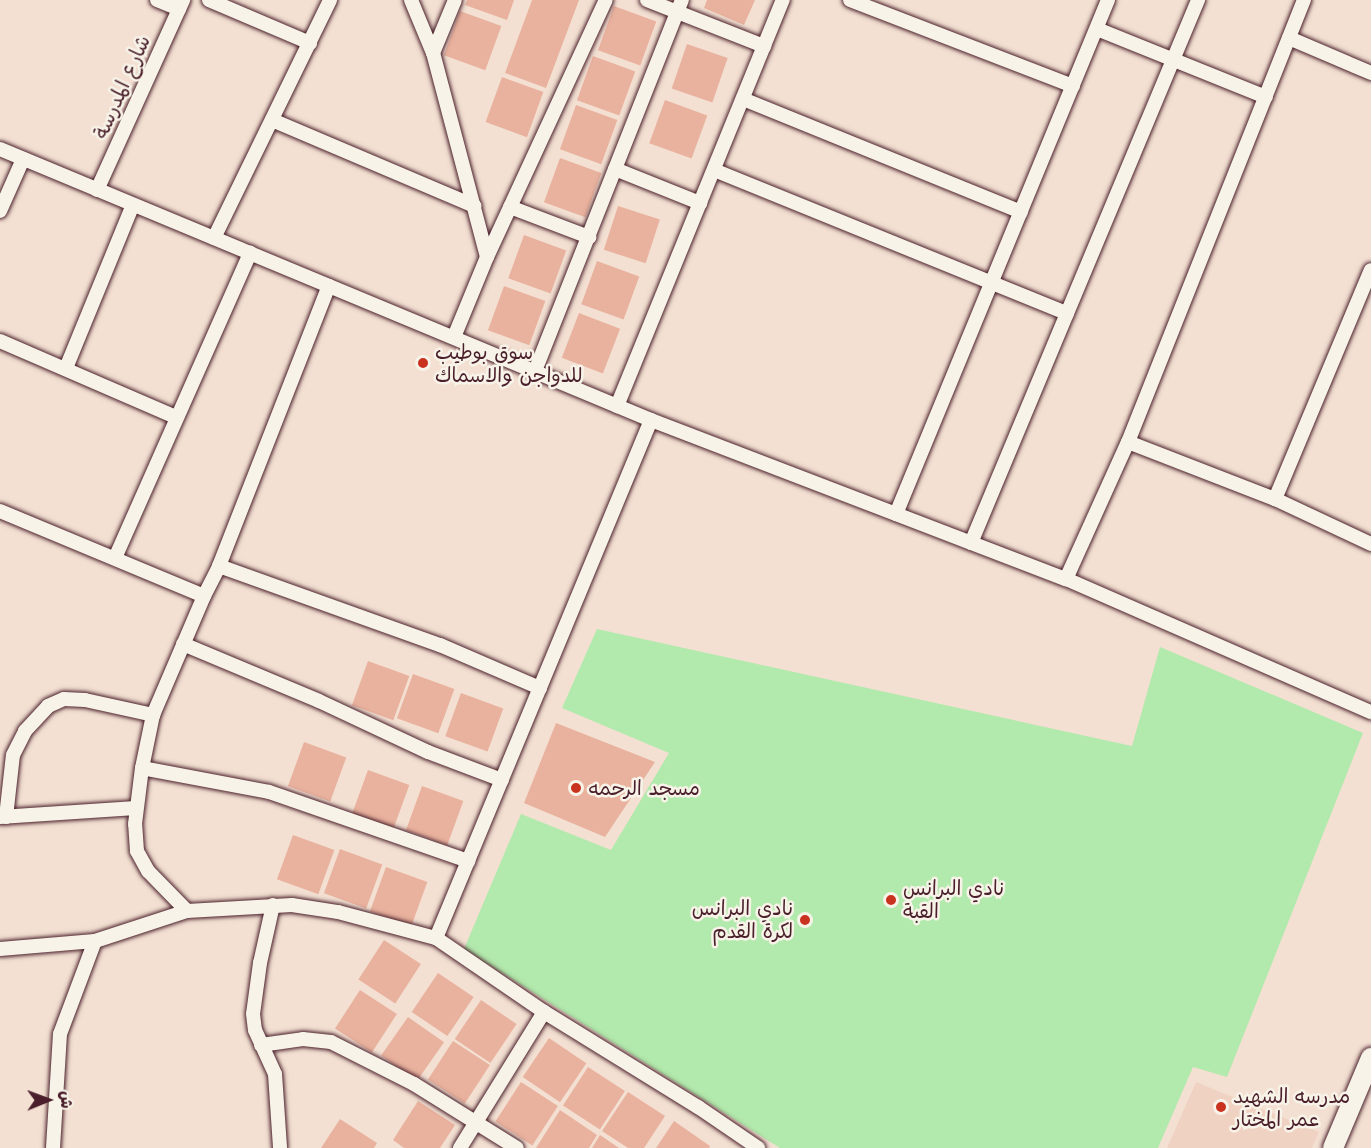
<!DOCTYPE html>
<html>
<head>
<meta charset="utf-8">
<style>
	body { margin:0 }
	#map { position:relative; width:1371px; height:1148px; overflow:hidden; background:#f3e0d2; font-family:"Comic Neue","Playpen Sans Arabic",sans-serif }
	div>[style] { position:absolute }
	.built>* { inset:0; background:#f0d2c2 }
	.green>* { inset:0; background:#b2e9ac }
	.building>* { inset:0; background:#e9b29e; transform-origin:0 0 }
	.roads { filter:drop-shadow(0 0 2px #4a1f2b) drop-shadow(0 0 2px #4a1f2b) }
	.street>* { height:14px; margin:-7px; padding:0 7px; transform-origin:7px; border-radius:7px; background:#f7f3e8 }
	.secondary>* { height:20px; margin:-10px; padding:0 10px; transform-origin:10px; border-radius:10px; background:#f7f3e8 }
	.dots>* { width:16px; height:16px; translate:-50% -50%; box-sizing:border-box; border:3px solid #f7f3e8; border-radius:50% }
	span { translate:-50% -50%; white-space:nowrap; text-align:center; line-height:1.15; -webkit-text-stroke:5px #f7f3e8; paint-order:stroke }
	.street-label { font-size:20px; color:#4a1f2b }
	.poi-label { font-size:20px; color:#4a1f2b }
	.left { translate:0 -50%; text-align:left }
	.right { translate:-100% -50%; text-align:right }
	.north { position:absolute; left:18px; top:1070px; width:60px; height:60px; -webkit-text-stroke:4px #f7f3e8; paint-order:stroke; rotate:89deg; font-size:16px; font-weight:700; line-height:24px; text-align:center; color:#4a1f2b }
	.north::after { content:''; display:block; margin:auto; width:21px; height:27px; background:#4a1f2b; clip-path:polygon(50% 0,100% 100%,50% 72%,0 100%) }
</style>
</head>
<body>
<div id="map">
	<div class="built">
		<div style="clip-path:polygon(1196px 1082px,1319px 1132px,1312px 1148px,1167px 1148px)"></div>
	</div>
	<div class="green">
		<div style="clip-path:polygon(597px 629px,1132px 746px,1160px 647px,1363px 733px,1227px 1077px,1193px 1067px,1158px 1148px,780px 1148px,464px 949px,521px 814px,611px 850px,669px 753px,562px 708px)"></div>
	</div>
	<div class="building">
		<div style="clip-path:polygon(467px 0,514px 0,507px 20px,465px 5px)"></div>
		<div style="clip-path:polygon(532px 0,579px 0,546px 88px,505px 73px)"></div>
		<div style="clip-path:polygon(707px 0,755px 0,744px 25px,704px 8px)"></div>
		<div style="left:614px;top:6px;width:45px;height:47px;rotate:20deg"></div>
		<div style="left:460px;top:11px;width:44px;height:47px;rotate:20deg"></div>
		<div style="left:687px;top:44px;width:43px;height:47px;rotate:19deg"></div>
		<div style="left:593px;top:56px;width:45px;height:47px;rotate:20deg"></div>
		<div style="left:502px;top:77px;width:44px;height:48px;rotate:20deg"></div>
		<div style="left:665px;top:100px;width:45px;height:46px;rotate:20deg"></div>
		<div style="left:576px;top:105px;width:44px;height:47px;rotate:20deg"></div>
		<div style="left:560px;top:158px;width:44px;height:47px;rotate:20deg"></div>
		<div style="left:618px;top:206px;width:44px;height:46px;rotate:18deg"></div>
		<div style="left:524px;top:235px;width:45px;height:46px;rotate:20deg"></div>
		<div style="left:597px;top:261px;width:45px;height:46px;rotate:20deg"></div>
		<div style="left:504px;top:286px;width:44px;height:47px;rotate:20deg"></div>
		<div style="left:579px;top:313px;width:44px;height:48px;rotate:21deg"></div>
		<div style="left:368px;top:661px;width:44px;height:47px;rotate:20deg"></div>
		<div style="left:413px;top:674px;width:44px;height:47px;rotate:20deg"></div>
		<div style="left:461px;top:693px;width:45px;height:46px;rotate:20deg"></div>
		<div style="clip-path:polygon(556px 723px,655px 762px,605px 837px,524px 803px)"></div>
		<div style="left:304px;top:742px;width:45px;height:47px;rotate:20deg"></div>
		<div style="left:368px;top:770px;width:44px;height:46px;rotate:20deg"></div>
		<div style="left:422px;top:786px;width:44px;height:47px;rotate:20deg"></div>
		<div style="left:293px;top:835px;width:44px;height:47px;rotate:20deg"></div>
		<div style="left:340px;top:849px;width:45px;height:47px;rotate:20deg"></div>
		<div style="left:386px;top:867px;width:44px;height:47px;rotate:20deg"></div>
		<div style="left:384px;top:940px;width:44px;height:47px;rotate:33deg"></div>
		<div style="left:438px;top:973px;width:43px;height:47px;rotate:34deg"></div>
		<div style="left:360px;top:990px;width:44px;height:46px;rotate:33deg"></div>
		<div style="left:481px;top:1000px;width:43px;height:47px;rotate:34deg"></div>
		<div style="left:408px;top:1017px;width:44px;height:47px;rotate:35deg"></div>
		<div style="left:549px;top:1038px;width:45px;height:47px;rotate:34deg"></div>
		<div style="left:453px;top:1041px;width:44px;height:46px;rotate:33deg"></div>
		<div style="left:588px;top:1067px;width:44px;height:46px;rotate:33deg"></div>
		<div style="left:521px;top:1082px;width:44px;height:47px;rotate:33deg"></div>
		<div style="clip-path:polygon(628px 1092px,665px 1116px,644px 1148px,628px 1148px,602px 1131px)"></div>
		<div style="clip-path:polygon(418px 1101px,455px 1125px,440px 1148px,404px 1148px,393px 1140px)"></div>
		<div style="clip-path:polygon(560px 1110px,597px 1135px,589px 1148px,536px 1148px)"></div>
		<div style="clip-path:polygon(340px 1119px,377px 1143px,374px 1148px,321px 1148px)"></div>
		<div style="clip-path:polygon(674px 1121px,710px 1146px,709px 1148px,656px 1148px)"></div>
		<div style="clip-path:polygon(600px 1135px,619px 1148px,592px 1148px)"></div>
	</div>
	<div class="roads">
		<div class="street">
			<div style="left:157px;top:0;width:24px;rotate:22deg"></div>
			<div style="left:209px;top:0;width:110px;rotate:23.1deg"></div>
			<div style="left:411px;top:0;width:57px;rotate:67.5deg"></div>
			<div style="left:647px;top:0;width:126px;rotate:21.5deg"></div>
			<div style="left:850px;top:0;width:239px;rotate:21.1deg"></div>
			<div style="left:1097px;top:29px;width:182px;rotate:21.9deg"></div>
			<div style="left:1289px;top:38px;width:89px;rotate:23.1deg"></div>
			<div style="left:743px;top:99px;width:300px;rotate:22.1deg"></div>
			<div style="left:272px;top:120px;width:220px;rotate:23deg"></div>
			<div style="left:0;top:149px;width:705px;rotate:22.6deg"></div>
			<div style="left:651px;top:420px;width:444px;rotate:21deg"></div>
			<div style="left:1066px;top:579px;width:333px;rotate:23.6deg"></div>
			<div style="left:615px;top:169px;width:92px;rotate:21.8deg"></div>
			<div style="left:714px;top:170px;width:381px;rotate:22.1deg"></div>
			<div style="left:97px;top:190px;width:209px;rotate:-65.6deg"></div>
			<div style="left:510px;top:207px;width:85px;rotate:20.8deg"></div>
			<div style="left:0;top:211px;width:57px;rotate:-66.1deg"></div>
			<div style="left:214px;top:238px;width:265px;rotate:-64deg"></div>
			<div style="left:487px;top:257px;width:283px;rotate:-65.2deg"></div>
			<div style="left:454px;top:337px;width:87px;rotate:-67.6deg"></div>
			<div style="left:487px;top:257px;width:211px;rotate:-104.8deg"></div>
			<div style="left:433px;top:53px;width:57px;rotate:-67.5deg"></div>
			<div style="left:0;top:341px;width:192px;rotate:23.4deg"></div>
			<div style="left:66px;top:368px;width:176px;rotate:-67.7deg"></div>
			<div style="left:535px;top:371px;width:399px;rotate:-68.4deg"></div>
			<div style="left:617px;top:406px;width:439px;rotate:-67.8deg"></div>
			<div style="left:651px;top:420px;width:561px;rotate:112.54deg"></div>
			<div style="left:436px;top:938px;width:131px;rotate:34.4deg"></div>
			<div style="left:544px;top:1012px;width:181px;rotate:31.7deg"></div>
			<div style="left:698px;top:1107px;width:73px;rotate:34.3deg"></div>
			<div style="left:1128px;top:442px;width:158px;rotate:21.2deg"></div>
			<div style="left:1275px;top:499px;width:106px;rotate:25.1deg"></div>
			<div style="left:1275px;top:499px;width:248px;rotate:-67.3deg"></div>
			<div style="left:0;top:511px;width:221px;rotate:22.6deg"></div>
			<div style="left:204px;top:596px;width:34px;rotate:-63deg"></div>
			<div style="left:219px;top:566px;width:301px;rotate:-68.6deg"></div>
			<div style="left:896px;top:514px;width:556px;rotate:-67.59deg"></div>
			<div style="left:971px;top:543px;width:589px;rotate:-67.31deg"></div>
			<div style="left:115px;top:558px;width:334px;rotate:-66.1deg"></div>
			<div style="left:219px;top:566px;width:235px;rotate:19.7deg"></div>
			<div style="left:440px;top:645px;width:109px;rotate:23.3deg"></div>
			<div style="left:1066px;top:579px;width:150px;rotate:-65.7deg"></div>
			<div style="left:1128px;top:442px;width:476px;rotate:-68.3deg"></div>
			<div style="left:183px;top:644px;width:147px;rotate:22.7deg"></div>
			<div style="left:319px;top:701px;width:120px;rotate:25.1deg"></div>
			<div style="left:428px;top:752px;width:79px;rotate:20.7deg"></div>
			<div style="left:142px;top:768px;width:129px;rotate:10.7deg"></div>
			<div style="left:269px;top:792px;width:211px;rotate:19.1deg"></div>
			<div style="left:0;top:817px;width:136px;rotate:-3.8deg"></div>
			<div style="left:6px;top:817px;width:62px;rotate:-83.6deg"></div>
			<div style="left:13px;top:755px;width:27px;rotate:-63deg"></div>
			<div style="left:25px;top:731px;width:34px;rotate:-47deg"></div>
			<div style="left:48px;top:706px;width:17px;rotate:-24deg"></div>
			<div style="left:64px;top:699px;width:21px;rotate:3deg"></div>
			<div style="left:85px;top:700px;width:70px;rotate:12.4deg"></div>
			<div style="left:273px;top:905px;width:59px;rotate:102.6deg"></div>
			<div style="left:260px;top:963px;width:51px;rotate:97.8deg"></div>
			<div style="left:253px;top:1014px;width:16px;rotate:83deg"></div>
			<div style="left:255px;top:1030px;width:48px;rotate:65.6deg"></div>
			<div style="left:275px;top:1074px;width:74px;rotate:86.1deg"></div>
			<div style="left:187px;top:911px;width:56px;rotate:-134.3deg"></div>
			<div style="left:148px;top:871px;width:23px;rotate:-119deg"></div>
			<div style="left:137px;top:851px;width:27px;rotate:-94deg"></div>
			<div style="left:135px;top:824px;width:56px;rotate:-82.9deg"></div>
			<div style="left:142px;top:768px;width:54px;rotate:-78.3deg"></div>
			<div style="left:153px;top:715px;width:129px;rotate:-66.8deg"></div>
			<div style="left:0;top:949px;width:95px;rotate:-4.8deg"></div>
			<div style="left:95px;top:941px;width:97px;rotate:-18.1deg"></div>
			<div style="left:187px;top:911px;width:105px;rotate:-3.3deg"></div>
			<div style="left:292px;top:905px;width:47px;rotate:8.7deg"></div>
			<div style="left:338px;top:912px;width:101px;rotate:14.9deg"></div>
			<div style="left:261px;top:1045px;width:42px;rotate:-8.1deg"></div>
			<div style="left:303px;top:1039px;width:28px;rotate:6deg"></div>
			<div style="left:331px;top:1042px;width:93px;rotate:26.8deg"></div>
			<div style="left:414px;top:1084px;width:121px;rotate:31.9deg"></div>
			<div style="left:53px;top:1148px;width:114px;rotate:-86.5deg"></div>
			<div style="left:60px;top:1034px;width:99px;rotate:-69.4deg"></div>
			<div style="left:460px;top:1148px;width:160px;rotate:-58.3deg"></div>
		</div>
		<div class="secondary">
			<div style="left:1333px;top:1148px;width:98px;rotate:-67.1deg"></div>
		</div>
	</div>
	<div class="dots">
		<div style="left:423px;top:363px;background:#c8321e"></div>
		<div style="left:576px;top:788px;background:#c8321e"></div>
		<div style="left:891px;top:900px;background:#c8321e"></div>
		<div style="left:805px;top:920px;background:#c8321e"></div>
		<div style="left:1221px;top:1107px;background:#c8321e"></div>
	</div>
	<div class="street-label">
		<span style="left:122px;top:87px;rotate:-66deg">شارع المدرسة</span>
	</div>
	<div class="poi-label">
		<span class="left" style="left:435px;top:364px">سوق بوطيب<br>للدواجن والاسماك</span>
		<span class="left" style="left:588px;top:788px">مسجد الرحمه</span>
		<span class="left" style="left:903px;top:900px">نادي البرانس<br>القبة</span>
		<span class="right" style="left:793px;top:920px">نادي البرانس<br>لكرة القدم</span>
		<span class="left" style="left:1233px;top:1108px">مدرسه الشهيد<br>عمر المختار</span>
	</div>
	<div class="north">ش</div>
</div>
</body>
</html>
